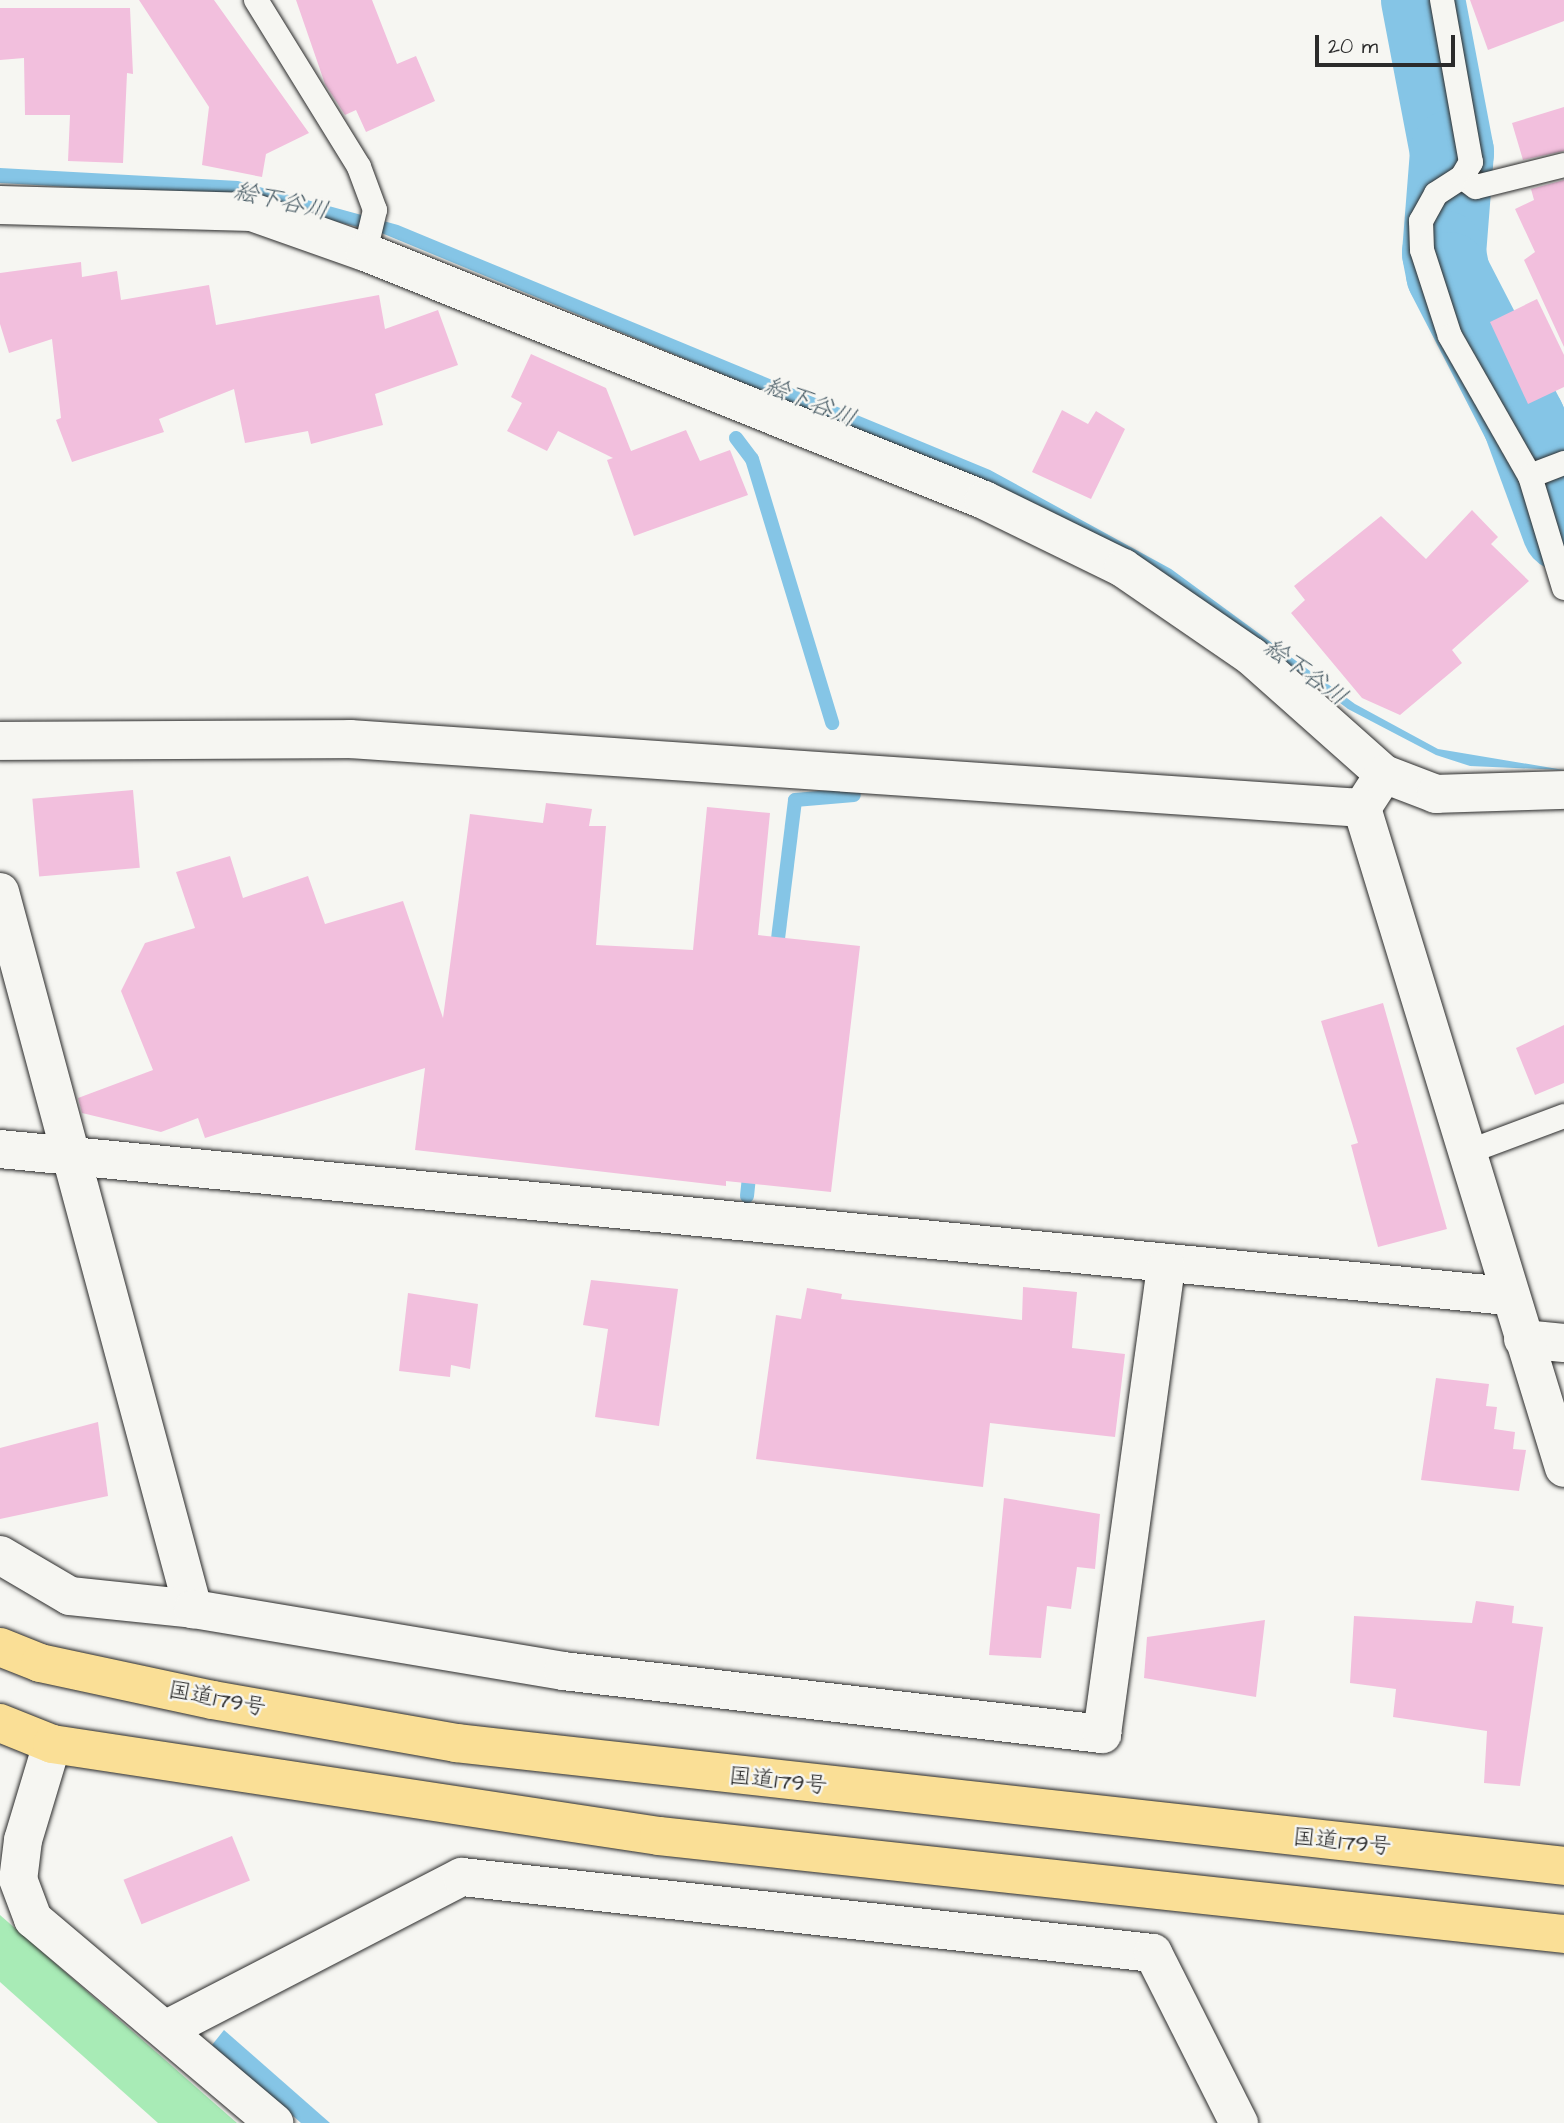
<!DOCTYPE html>
<html>
<head>
<meta charset="utf-8">
<style>
	body { margin:0 }
	#map { position:relative; width:1564px; height:2123px; overflow:hidden; background:#f6f6f2; font-family:"Architects Daughter","Klee One",sans-serif }
	div>[style] { position:absolute }
	.green>* { inset:0; background:#a8ebb6 }
	.water>* { inset:0; background:#85c5e6 }
	.stream>* { height:14px; margin:-7px; padding:0 7px; transform-origin:7px; border-radius:7px; background:#85c5e6 }
	.river>* { height:84px; margin:-42px; padding:0 42px; transform-origin:42px; border-radius:42px; background:#85c5e6 }
	.building>* { inset:0; background:#f2bfdd; transform-origin:0 0 }
	.roads { filter:drop-shadow(0 0 2px #2b2b2b) drop-shadow(0 0 2px #2b2b2b) }
	.service>* { height:24px; margin:-12px; padding:0 12px; transform-origin:12px; border-radius:12px; background:#f6f6f2 }
	.minor>* { height:38px; margin:-19px; padding:0 19px; transform-origin:19px; border-radius:19px; background:#f6f6f2 }
	.tertiary>* { height:38px; margin:-19px; padding:0 19px; transform-origin:19px; border-radius:19px; background:#f6f6f2 }
	.trunk>* { height:38px; margin:-19px; padding:0 19px; transform-origin:19px; border-radius:19px; background:#fadf96 }
	span { translate:-50% -50%; white-space:nowrap; text-align:center; line-height:1.15; -webkit-text-stroke:5px #f6f6f2; paint-order:stroke }
	.street-label { font-size:23px; color:#2b2b2b }
	.water-label { font-size:24px; color:#465963; font-style:italic }
	.scale { position:absolute; left:1315px; top:35px; width:140px; height:32px; box-sizing:border-box; border:4px solid #2b2b2b; border-top:0; padding-left:9px; font-size:21px; line-height:24px; white-space:nowrap; color:#2b2b2b; -webkit-text-stroke:5px #f6f6f2; paint-order:stroke }
</style>
</head>
<body>
<div id="map">
	<div class="green">
		<div style="clip-path:polygon(0 1915px,237px 2123px,158px 2123px,0 1982px)"></div>
	</div>
	<div class="water">
		<div style="clip-path:polygon(1420px 0,1426px 0,1454px 157px,1449px 157px)"></div>
		<div style="clip-path:polygon(0 168px,238px 181px,398px 225px,990px 470px,1171px 569px,1355px 704px,1438px 749px,1564px 770px,1470px 766px,1436px 755px,1348px 709px,1243px 630px,1094px 533px,1036px 504px,379px 232px,230px 196px,0 183px)"></div>
		<div style="clip-path:polygon(1446px 213px,1456px 217px,1451px 270px,1528px 424px,1564px 519px,1564px 541px,1519px 420px,1443px 270px)"></div>
		<div style="clip-path:polygon(224px 2030px,330px 2123px,301px 2123px,212px 2045px)"></div>
	</div>
	<div class="stream">
		<div style="left:736px;top:438px;width:26px;rotate:53deg"></div>
		<div style="left:752px;top:459px;width:276px;rotate:73.1deg"></div>
		<div style="left:776px;top:955px;width:156px;rotate:-83deg"></div>
		<div style="left:795px;top:800px;width:59px;rotate:-4.8deg"></div>
		<div style="left:747px;top:1196px;width:30px;rotate:-84deg"></div>
	</div>
	<div class="river">
		<div style="left:1423px;top:0;width:155px;rotate:79.2deg"></div>
		<div style="left:1452px;top:152px;width:101px;rotate:94.5deg"></div>
		<div style="left:1444px;top:253px;width:21px;rotate:79deg"></div>
		<div style="left:1448px;top:274px;width:165px;rotate:62.7deg"></div>
		<div style="left:1524px;top:421px;width:116px;rotate:69.8deg"></div>
	</div>
	<div class="building">
		<div style="clip-path:polygon(139px 0,214px 0,309px 133px,266px 154px,262px 177px,202px 165px,209px 107px)"></div>
		<div style="clip-path:polygon(296px 0,372px 0,397px 64px,416px 56px,435px 101px,366px 132px,356px 110px,345px 115px,325px 84px)"></div>
		<div style="clip-path:polygon(1470px 0,1564px 0,1564px 21px,1488px 50px)"></div>
		<div style="clip-path:polygon(0 8px,130px 8px,133px 74px,127px 73px,123px 163px,68px 161px,70px 115px,25px 115px,24px 58px,0 60px)"></div>
		<div style="clip-path:polygon(1564px 107px,1564px 151px,1523px 160px,1512px 123px)"></div>
		<div style="clip-path:polygon(1564px 180px,1564px 347px,1524px 260px,1535px 252px,1515px 209px,1534px 200px,1531px 189px)"></div>
		<div style="clip-path:polygon(81px 262px,82px 277px,117px 271px,121px 300px,209px 285px,216px 325px,379px 295px,385px 329px,438px 310px,458px 365px,375px 394px,383px 425px,311px 444px,308px 431px,245px 443px,234px 389px,159px 419px,164px 432px,72px 462px,56px 420px,61px 418px,52px 339px,9px 353px,0 324px,0 273px)"></div>
		<div style="clip-path:polygon(1537px 299px,1564px 355px,1564px 387px,1528px 404px,1490px 322px)"></div>
		<div style="clip-path:polygon(531px 354px,606px 388px,631px 451px,686px 430px,700px 461px,730px 450px,748px 495px,634px 536px,607px 460px,613px 458px,558px 431px,547px 451px,507px 431px,522px 403px,511px 397px)"></div>
		<div style="clip-path:polygon(1062px 410px,1088px 424px,1096px 411px,1125px 429px,1091px 499px,1032px 472px)"></div>
		<div style="clip-path:polygon(1472px 510px,1498px 537px,1491px 544px,1529px 581px,1452px 650px,1462px 663px,1400px 715px,1362px 698px,1291px 613px,1305px 600px,1294px 586px,1381px 516px,1426px 559px)"></div>
		<div style="left:133px;top:790px;width:78px;height:101px;rotate:85deg"></div>
		<div style="clip-path:polygon(546px 803px,592px 809px,589px 826px,606px 826px,596px 945px,693px 950px,707px 807px,770px 813px,758px 935px,860px 946px,831px 1192px,726px 1181px,726px 1186px,415px 1150px,425px 1068px,205px 1138px,198px 1118px,161px 1132px,82px 1113px,78px 1098px,153px 1070px,121px 991px,145px 943px,195px 928px,176px 872px,230px 856px,243px 898px,308px 876px,325px 924px,403px 901px,443px 1018px,470px 814px,543px 823px)"></div>
		<div style="clip-path:polygon(1383px 1003px,1447px 1229px,1378px 1247px,1351px 1145px,1358px 1143px,1321px 1021px)"></div>
		<div style="clip-path:polygon(1564px 1025px,1564px 1083px,1535px 1095px,1516px 1048px)"></div>
		<div style="clip-path:polygon(591px 1280px,678px 1289px,659px 1426px,595px 1417px,608px 1329px,583px 1325px)"></div>
		<div style="clip-path:polygon(1023px 1287px,1077px 1292px,1072px 1348px,1125px 1354px,1115px 1437px,990px 1423px,983px 1487px,756px 1459px,776px 1315px,801px 1319px,807px 1288px,842px 1294px,841px 1299px,1022px 1320px)"></div>
		<div style="clip-path:polygon(408px 1293px,478px 1304px,470px 1369px,451px 1365px,450px 1377px,399px 1371px)"></div>
		<div style="clip-path:polygon(1436px 1378px,1489px 1384px,1486px 1406px,1497px 1407px,1494px 1429px,1515px 1432px,1513px 1449px,1526px 1450px,1519px 1491px,1421px 1480px)"></div>
		<div style="clip-path:polygon(98px 1422px,108px 1496px,0 1519px,0 1448px)"></div>
		<div style="clip-path:polygon(1004px 1498px,1100px 1514px,1095px 1569px,1077px 1567px,1071px 1609px,1047px 1606px,1041px 1658px,989px 1655px)"></div>
		<div style="clip-path:polygon(1476px 1601px,1514px 1606px,1512px 1623px,1543px 1627px,1520px 1786px,1484px 1783px,1487px 1731px,1393px 1717px,1396px 1689px,1350px 1683px,1354px 1616px,1472px 1623px)"></div>
		<div style="clip-path:polygon(1265px 1620px,1256px 1697px,1144px 1678px,1147px 1637px)"></div>
		<div style="left:232px;top:1836px;width:48px;height:117px;rotate:68deg"></div>
	</div>
	<div class="roads">
		<div class="service">
			<div style="left:256px;top:0;width:196px;rotate:58.3deg"></div>
			<div style="left:359px;top:167px;width:46px;rotate:69.6deg"></div>
			<div style="left:375px;top:210px;width:43px;rotate:103.4deg"></div>
			<div style="left:1442px;top:0;width:165px;rotate:79.9deg"></div>
			<div style="left:1471px;top:162px;width:17px;rotate:121deg"></div>
			<div style="left:1462px;top:177px;width:31px;rotate:147deg"></div>
			<div style="left:1436px;top:194px;width:31px;rotate:119deg"></div>
			<div style="left:1421px;top:221px;width:29px;rotate:88deg"></div>
			<div style="left:1422px;top:250px;width:90px;rotate:72deg"></div>
			<div style="left:1450px;top:336px;width:161px;rotate:60.3deg"></div>
			<div style="left:1530px;top:476px;width:117px;rotate:73.1deg"></div>
			<div style="left:1462px;top:177px;width:17px;rotate:36deg"></div>
			<div style="left:1476px;top:187px;width:91px;rotate:-14deg"></div>
			<div style="left:1530px;top:476px;width:36px;rotate:-21deg"></div>
			<div style="left:1465px;top:1153px;width:106px;rotate:-20.5deg"></div>
		</div>
		<div class="minor">
			<div style="left:0;top:205px;width:252px;rotate:1.6deg"></div>
			<div style="left:252px;top:212px;width:120px;rotate:19.5deg"></div>
			<div style="left:365px;top:252px;width:667px;rotate:21.83deg"></div>
			<div style="left:984px;top:500px;width:155px;rotate:26.1deg"></div>
			<div style="left:1123px;top:568px;width:155px;rotate:34.5deg"></div>
			<div style="left:1251px;top:656px;width:178px;rotate:41.6deg"></div>
			<div style="left:1384px;top:774px;width:56px;rotate:21deg"></div>
			<div style="left:1436px;top:794px;width:128px;rotate:-1.8deg"></div>
			<div style="left:0;top:741px;width:350px;rotate:-0.3deg"></div>
			<div style="left:350px;top:739px;width:1014px;rotate:3.9deg"></div>
			<div style="left:1362px;top:808px;width:35px;rotate:-57deg"></div>
			<div style="left:0;top:892px;width:743px;rotate:74.93deg"></div>
			<div style="left:0;top:1149px;width:1514px;rotate:5.57deg"></div>
			<div style="left:1523px;top:1339px;width:41px;rotate:5.6deg"></div>
			<div style="left:0;top:1555px;width:81px;rotate:30.4deg"></div>
			<div style="left:70px;top:1596px;width:124px;rotate:6deg"></div>
			<div style="left:193px;top:1609px;width:375px;rotate:9.5deg"></div>
			<div style="left:563px;top:1671px;width:543px;rotate:6.67deg"></div>
			<div style="left:1102px;top:1734px;width:471px;rotate:-82.2deg"></div>
			<div style="left:52px;top:1744px;width:100px;rotate:106.8deg"></div>
			<div style="left:23px;top:1840px;width:39px;rotate:97deg"></div>
			<div style="left:18px;top:1879px;width:43px;rotate:69.4deg"></div>
			<div style="left:33px;top:1919px;width:316px;rotate:40.2deg"></div>
			<div style="left:167px;top:2029px;width:332px;rotate:-27.3deg"></div>
			<div style="left:462px;top:1877px;width:695px;rotate:6.28deg"></div>
			<div style="left:1153px;top:1953px;width:191px;rotate:63.2deg"></div>
		</div>
		<div class="tertiary">
			<div style="left:1362px;top:808px;width:690px;rotate:72.98deg"></div>
		</div>
		<div class="trunk">
			<div style="left:0;top:1647px;width:43px;rotate:21.8deg"></div>
			<div style="left:40px;top:1663px;width:177px;rotate:12.1deg"></div>
			<div style="left:213px;top:1700px;width:247px;rotate:10deg"></div>
			<div style="left:456px;top:1743px;width:1115px;rotate:6.33deg"></div>
			<div style="left:0;top:1723px;width:56px;rotate:22deg"></div>
			<div style="left:52px;top:1744px;width:614px;rotate:8.62deg"></div>
			<div style="left:659px;top:1836px;width:910px;rotate:6.18deg"></div>
		</div>
	</div>
	<div class="street-label">
		<span style="left:217px;top:1699px;rotate:11deg">国道179号</span>
		<span style="left:778px;top:1781px;rotate:6deg">国道179号</span>
		<span style="left:1342px;top:1842px;rotate:6deg">国道179号</span>
	</div>
	<div class="water-label">
		<span style="left:281px;top:202px;rotate:13deg">絵下谷川</span>
		<span style="left:810px;top:403px;rotate:22deg">絵下谷川</span>
		<span style="left:1305px;top:673px;rotate:36deg">絵下谷川</span>
	</div>
	<div class="scale">20 m</div>
</div>
</body>
</html>
